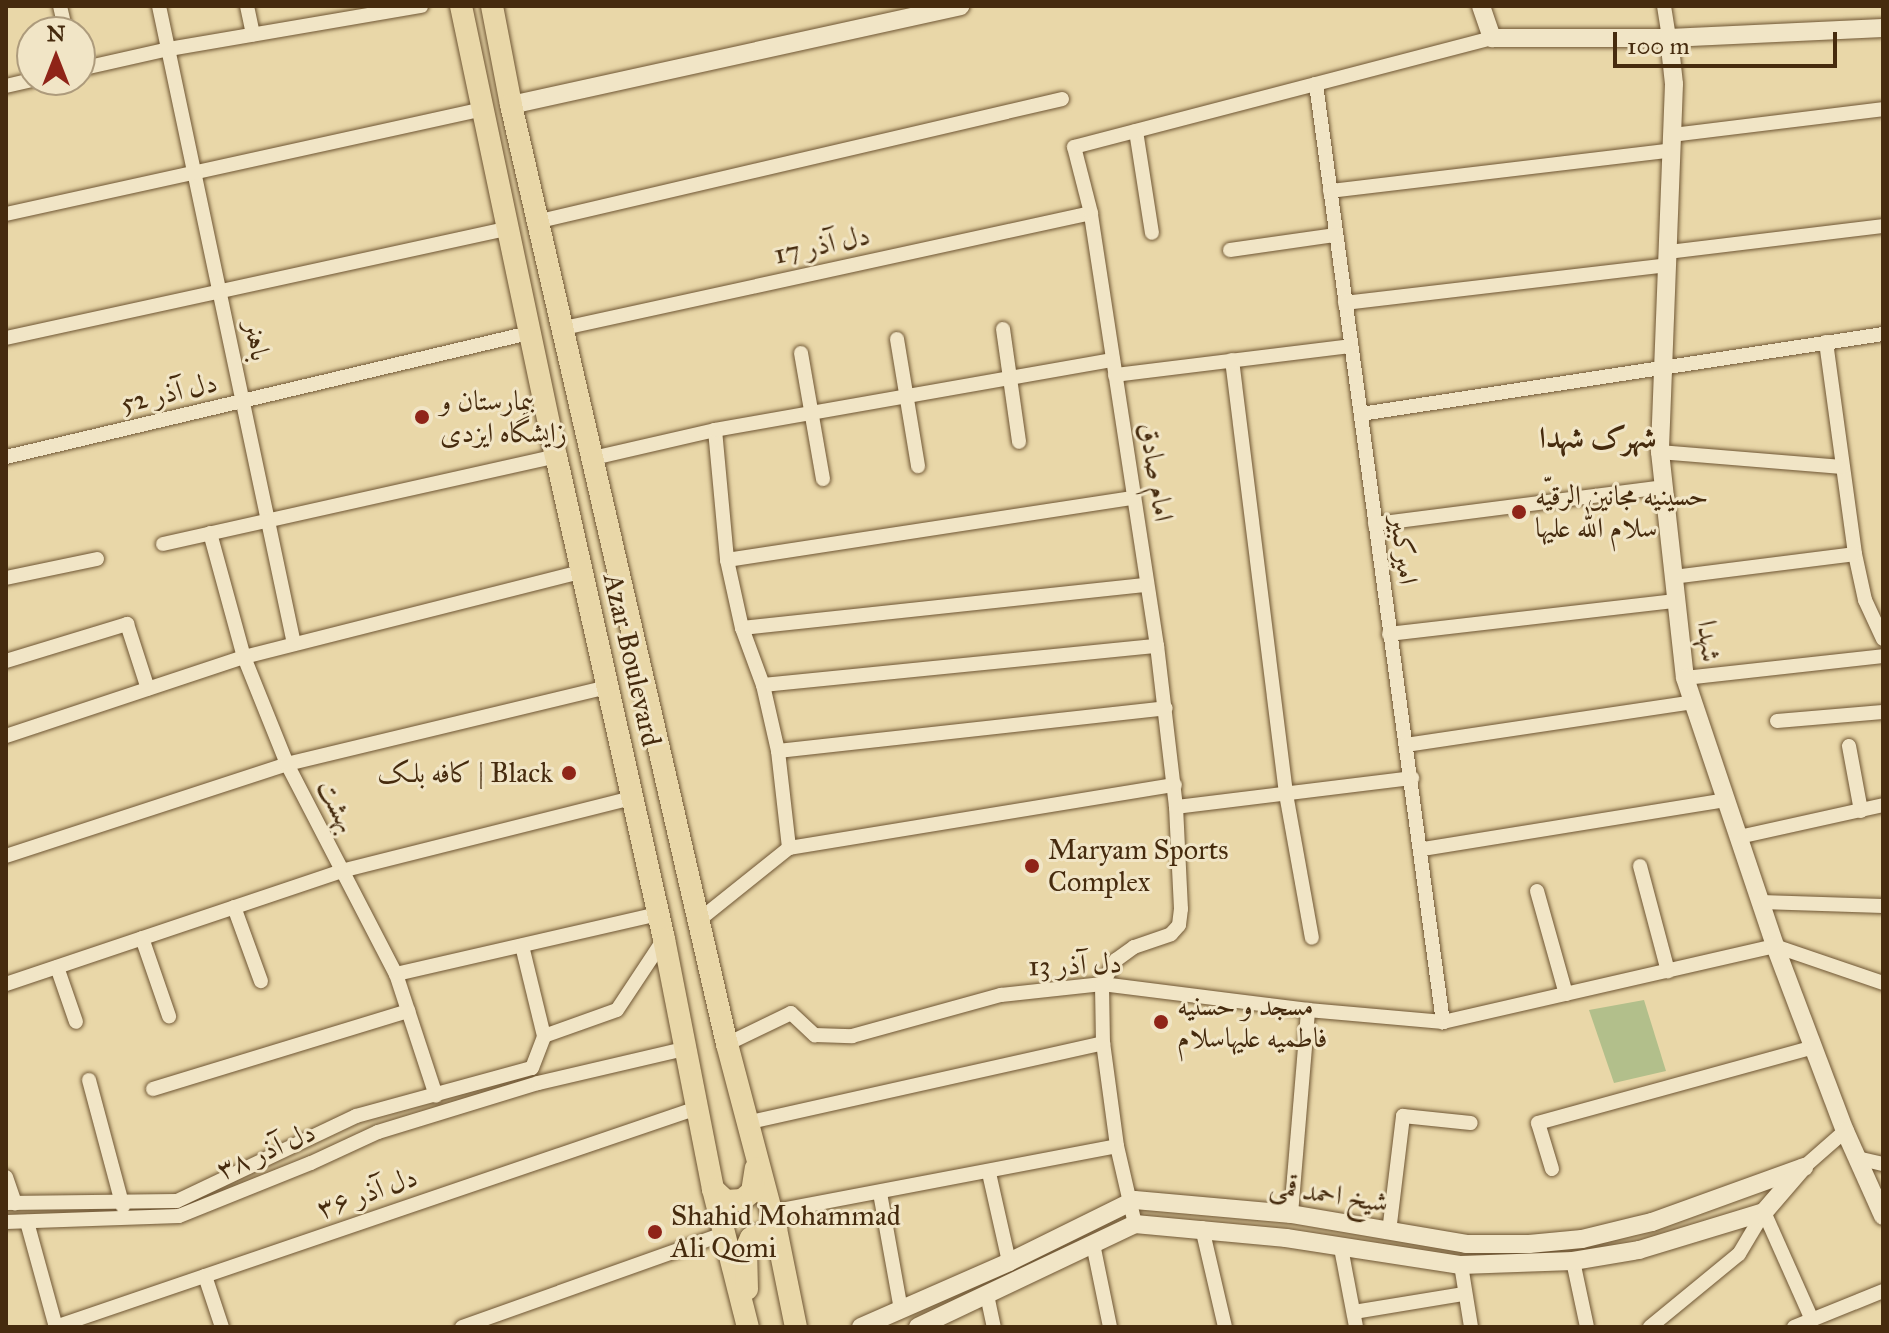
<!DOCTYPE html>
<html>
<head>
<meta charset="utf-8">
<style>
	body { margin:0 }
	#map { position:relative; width:1889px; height:1333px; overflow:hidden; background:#e9d7a8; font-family:"IM FELL Great Primer",Amiri,serif }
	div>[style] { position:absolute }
	.green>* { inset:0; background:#b2bf8b }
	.roads { filter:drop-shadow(0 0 2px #6f5634) drop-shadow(0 0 2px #6f5634) }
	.street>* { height:14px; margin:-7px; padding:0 7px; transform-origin:7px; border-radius:7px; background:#f1e5c6 }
	.secondary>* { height:18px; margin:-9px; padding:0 9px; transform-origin:9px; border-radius:9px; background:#f1e5c6 }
	.primary>* { height:22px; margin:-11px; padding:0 11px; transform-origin:11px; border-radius:11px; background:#e9d7a8 }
	.dots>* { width:22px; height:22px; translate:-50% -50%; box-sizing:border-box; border:4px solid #f1e5c6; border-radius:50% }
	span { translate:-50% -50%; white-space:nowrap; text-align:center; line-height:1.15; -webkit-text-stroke:6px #f1e5c6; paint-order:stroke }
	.street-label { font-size:28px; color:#462b0e }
	.poi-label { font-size:28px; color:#462b0e }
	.left { translate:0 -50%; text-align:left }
	.right { translate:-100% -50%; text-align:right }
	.neighbourhood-label { font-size:30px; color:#462b0e; font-weight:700 }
	.frame { position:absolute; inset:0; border:8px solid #462b0e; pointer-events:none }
	.north { position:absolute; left:16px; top:16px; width:80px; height:80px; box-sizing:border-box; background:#f1e5c6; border:2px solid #ad9b7c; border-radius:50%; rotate:0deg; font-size:22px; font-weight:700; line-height:32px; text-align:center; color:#462b0e }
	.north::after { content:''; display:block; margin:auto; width:28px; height:36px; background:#8f2418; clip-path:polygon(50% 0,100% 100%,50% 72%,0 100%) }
	.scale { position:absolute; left:1613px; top:32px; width:224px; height:36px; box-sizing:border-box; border:4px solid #462b0e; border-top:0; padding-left:10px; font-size:24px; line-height:28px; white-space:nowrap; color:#462b0e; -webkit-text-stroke:6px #f1e5c6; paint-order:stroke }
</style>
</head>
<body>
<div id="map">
	<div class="green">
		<div style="clip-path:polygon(1644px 1000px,1666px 1071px,1614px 1083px,1589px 1010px)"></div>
	</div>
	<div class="roads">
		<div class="street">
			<div style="left:60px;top:6px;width:27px;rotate:77deg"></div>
			<div style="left:159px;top:6px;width:652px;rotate:78.05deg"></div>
			<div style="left:247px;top:6px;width:29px;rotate:78deg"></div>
			<div style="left:1664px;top:6px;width:32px;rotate:81deg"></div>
			<div style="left:80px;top:69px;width:91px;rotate:-12.7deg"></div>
			<div style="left:169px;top:49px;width:256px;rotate:-9.7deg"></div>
			<div style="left:1316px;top:84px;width:947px;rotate:82.29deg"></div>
			<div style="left:6px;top:86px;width:27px;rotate:-13deg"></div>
			<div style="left:1136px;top:131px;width:103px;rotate:81.1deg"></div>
			<div style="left:1672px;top:135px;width:213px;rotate:-7deg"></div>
			<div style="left:1330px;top:191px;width:344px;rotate:-6.8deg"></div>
			<div style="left:6px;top:214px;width:487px;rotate:-12.4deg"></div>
			<div style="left:540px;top:221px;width:536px;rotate:-13.15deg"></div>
			<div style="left:1230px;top:250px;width:107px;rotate:-8.1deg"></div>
			<div style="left:1668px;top:252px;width:217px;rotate:-6.9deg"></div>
			<div style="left:1345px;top:303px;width:324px;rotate:-6.7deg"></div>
			<div style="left:564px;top:328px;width:539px;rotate:-12.31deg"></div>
			<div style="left:1003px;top:329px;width:114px;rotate:81.9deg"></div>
			<div style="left:6px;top:338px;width:512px;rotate:-12.3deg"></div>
			<div style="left:897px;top:339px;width:129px;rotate:80.6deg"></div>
			<div style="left:1826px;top:342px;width:214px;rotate:82.2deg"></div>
			<div style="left:1855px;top:554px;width:47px;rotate:77.7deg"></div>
			<div style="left:1865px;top:600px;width:43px;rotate:65.2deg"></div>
			<div style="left:801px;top:353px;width:128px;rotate:80.1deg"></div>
			<div style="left:1232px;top:360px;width:437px;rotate:82.9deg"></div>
			<div style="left:1286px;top:794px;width:146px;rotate:79.8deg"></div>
			<div style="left:1115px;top:375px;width:238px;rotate:-7deg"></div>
			<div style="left:1361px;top:414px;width:528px;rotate:-8.71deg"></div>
			<div style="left:715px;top:430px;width:131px;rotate:84.7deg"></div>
			<div style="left:727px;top:560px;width:70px;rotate:77.6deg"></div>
			<div style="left:742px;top:628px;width:61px;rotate:69.8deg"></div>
			<div style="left:763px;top:685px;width:68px;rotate:77.2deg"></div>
			<div style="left:778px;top:751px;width:98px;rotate:83.5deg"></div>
			<div style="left:1660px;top:452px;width:182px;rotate:4.7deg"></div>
			<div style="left:6px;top:457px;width:537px;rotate:-13.34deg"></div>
			<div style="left:593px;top:458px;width:125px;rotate:-12.9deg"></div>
			<div style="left:715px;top:430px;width:404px;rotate:-10deg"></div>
			<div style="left:1375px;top:524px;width:291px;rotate:-7.3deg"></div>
			<div style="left:210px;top:533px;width:129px;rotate:74.7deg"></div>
			<div style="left:244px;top:657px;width:115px;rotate:68.1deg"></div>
			<div style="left:287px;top:764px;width:237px;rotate:62.6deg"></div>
			<div style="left:396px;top:974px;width:128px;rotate:71.8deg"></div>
			<div style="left:163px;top:544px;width:403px;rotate:-12.6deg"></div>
			<div style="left:727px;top:560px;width:412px;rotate:-8.7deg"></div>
			<div style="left:1673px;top:577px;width:183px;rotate:-7.2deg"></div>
			<div style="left:6px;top:578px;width:93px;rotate:-11.8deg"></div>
			<div style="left:742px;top:628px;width:407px;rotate:-6.1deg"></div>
			<div style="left:1389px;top:634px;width:288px;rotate:-6.6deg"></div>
			<div style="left:6px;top:661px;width:127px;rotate:-17deg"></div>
			<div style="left:127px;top:624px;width:68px;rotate:72.1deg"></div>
			<div style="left:1685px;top:678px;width:199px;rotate:-6.3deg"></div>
			<div style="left:763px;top:685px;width:396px;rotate:-5.7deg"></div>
			<div style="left:1777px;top:721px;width:106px;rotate:-4.9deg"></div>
			<div style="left:6px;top:736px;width:251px;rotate:-18.4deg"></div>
			<div style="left:244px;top:657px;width:348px;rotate:-14.2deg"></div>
			<div style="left:1406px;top:745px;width:290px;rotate:-8.5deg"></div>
			<div style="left:1849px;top:746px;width:66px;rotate:79.5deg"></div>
			<div style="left:778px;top:751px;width:390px;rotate:-6.3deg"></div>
			<div style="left:1176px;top:807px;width:238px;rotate:-7deg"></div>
			<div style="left:1739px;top:837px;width:148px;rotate:-12.5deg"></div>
			<div style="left:1423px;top:849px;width:307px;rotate:-9.2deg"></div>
			<div style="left:6px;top:856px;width:296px;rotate:-18.1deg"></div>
			<div style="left:287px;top:764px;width:329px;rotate:-13.5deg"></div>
			<div style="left:1640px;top:866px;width:109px;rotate:75.1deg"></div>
			<div style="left:1537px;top:891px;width:107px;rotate:74.3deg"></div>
			<div style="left:1761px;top:902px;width:122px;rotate:1.9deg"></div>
			<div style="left:234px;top:907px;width:79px;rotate:70deg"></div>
			<div style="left:699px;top:920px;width:115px;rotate:-38.7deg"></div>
			<div style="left:789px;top:848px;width:391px;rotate:-9.3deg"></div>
			<div style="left:142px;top:938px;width:83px;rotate:70.9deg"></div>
			<div style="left:57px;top:967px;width:58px;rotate:70.9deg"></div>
			<div style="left:396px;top:974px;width:269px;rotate:-12.9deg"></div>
			<div style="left:6px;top:984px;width:354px;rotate:-18.6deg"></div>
			<div style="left:341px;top:871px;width:300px;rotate:-14.1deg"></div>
			<div style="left:544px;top:1036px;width:77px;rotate:-19.6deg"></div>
			<div style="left:617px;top:1010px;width:85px;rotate:-56.5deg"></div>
			<div style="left:727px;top:1044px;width:71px;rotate:-25.8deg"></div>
			<div style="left:791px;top:1013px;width:33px;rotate:43deg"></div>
			<div style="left:815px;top:1035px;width:37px;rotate:2deg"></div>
			<div style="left:852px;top:1036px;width:155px;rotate:-15.4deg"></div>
			<div style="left:1001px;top:995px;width:102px;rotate:-6.2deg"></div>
			<div style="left:1102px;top:984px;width:208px;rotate:7.2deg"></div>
			<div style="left:1308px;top:1010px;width:136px;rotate:5.1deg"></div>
			<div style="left:1443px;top:1022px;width:341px;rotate:-12.9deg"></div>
			<div style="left:1775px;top:946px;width:114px;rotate:18.9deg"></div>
			<div style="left:89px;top:1080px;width:131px;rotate:75deg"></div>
			<div style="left:153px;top:1089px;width:267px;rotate:-17deg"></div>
			<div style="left:746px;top:1123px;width:366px;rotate:-12.6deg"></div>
			<div style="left:1857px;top:1158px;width:27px;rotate:13deg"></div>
			<div style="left:1804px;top:1167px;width:55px;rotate:-41.3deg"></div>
			<div style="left:1552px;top:1169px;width:48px;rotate:-106.9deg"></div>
			<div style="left:1538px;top:1123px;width:285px;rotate:-15.4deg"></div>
			<div style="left:989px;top:1173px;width:91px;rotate:77.3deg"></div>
			<div style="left:6px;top:1177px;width:28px;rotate:71deg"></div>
			<div style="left:880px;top:1193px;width:119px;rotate:79.8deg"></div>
			<div style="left:6px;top:1203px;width:171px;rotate:-0.7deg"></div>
			<div style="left:177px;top:1201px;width:198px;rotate:-25.4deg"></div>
			<div style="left:356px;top:1116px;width:182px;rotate:-15.3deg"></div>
			<div style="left:532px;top:1068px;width:34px;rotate:-69deg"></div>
			<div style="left:544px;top:1036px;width:93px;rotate:-103.7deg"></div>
			<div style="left:771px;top:1212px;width:352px;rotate:-10.8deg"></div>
			<div style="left:1764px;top:1212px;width:118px;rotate:66deg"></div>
			<div style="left:1291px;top:1214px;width:205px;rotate:-85.2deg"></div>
			<div style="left:6px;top:1222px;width:173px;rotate:-2deg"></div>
			<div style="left:179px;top:1216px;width:142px;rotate:-21.9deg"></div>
			<div style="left:311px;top:1163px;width:74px;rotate:-24.8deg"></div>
			<div style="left:378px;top:1132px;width:167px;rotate:-17deg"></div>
			<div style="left:538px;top:1083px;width:150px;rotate:-13.1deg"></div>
			<div style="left:27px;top:1222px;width:109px;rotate:74.6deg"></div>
			<div style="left:1135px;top:1224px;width:80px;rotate:-103deg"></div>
			<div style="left:1117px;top:1146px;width:104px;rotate:-97.7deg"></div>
			<div style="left:1103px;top:1043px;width:59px;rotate:-91deg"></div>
			<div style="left:1102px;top:984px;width:28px;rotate:-60deg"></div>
			<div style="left:1116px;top:960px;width:22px;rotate:-36deg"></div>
			<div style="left:1134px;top:947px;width:39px;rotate:-19deg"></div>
			<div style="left:1171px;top:934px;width:12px;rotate:-48deg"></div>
			<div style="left:1179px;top:925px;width:16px;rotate:-83deg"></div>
			<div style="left:1181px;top:909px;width:102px;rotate:-92.8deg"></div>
			<div style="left:1176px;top:807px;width:162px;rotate:-96.7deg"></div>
			<div style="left:1157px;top:646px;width:438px;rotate:-98.7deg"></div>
			<div style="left:1091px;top:213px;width:68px;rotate:-104.4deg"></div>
			<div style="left:1074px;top:147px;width:432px;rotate:-14.6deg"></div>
			<div style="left:1202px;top:1228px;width:102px;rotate:76.9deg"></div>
			<div style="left:1389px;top:1232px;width:117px;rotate:-83.1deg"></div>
			<div style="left:1403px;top:1116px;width:68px;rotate:5.9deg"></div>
			<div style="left:1093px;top:1244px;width:85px;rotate:78.4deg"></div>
			<div style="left:1341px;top:1248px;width:80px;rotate:79.2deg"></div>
			<div style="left:1573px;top:1261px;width:67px;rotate:78deg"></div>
			<div style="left:1461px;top:1265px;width:63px;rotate:80.8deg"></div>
			<div style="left:205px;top:1276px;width:54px;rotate:71.6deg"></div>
			<div style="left:987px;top:1295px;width:33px;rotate:78deg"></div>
			<div style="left:1354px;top:1312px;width:110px;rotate:-9.4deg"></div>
			<div style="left:55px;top:1327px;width:678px;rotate:-18.84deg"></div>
			<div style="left:462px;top:1327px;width:277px;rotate:-19.6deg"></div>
			<div style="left:1650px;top:1327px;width:115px;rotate:-39.4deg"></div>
			<div style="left:1739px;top:1254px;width:49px;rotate:-59.2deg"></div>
			<div style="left:1794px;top:1327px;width:96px;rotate:-22deg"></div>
		</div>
		<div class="secondary">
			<div style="left:1481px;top:6px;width:34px;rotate:71deg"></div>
			<div style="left:1492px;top:38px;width:177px"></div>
			<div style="left:1669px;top:38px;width:214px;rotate:-2.7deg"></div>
			<div style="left:1669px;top:38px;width:46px;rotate:83.8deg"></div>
			<div style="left:1674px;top:84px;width:368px;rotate:92.2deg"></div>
			<div style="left:1660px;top:452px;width:227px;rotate:83.7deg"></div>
			<div style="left:1685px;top:678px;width:283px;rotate:71.4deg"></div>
			<div style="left:1775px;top:946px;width:198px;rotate:69.3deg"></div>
			<div style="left:1845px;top:1131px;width:93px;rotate:65.9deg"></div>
			<div style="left:511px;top:105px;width:460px;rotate:-12.4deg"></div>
			<div style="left:861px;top:1327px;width:162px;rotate:-23.7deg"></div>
			<div style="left:1009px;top:1262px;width:140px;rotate:-26.2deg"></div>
			<div style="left:1135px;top:1200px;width:157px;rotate:5.1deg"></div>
			<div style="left:1291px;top:1214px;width:178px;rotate:9.7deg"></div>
			<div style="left:1466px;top:1244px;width:63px"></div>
			<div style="left:1529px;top:1244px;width:53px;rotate:-5.4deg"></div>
			<div style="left:1582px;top:1239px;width:72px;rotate:-13.7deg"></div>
			<div style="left:1652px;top:1222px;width:162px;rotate:-19.9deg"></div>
			<div style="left:918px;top:1327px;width:240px;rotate:-25.4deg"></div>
			<div style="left:1135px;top:1224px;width:152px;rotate:5.3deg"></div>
			<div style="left:1286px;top:1238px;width:177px;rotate:8.8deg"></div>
			<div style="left:1461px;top:1265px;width:112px;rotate:-2deg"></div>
			<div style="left:1573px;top:1261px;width:67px;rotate:-9.5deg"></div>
			<div style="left:1639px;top:1250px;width:131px;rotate:-16.9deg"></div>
			<div style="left:1764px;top:1212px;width:58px;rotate:-49.2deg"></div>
		</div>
		<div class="primary">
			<div style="left:461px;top:6px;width:460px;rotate:78.1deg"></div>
			<div style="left:556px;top:456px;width:495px;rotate:77.4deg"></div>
			<div style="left:664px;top:939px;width:255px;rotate:78.9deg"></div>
			<div style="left:713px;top:1189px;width:142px;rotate:75.8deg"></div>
			<div style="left:492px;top:6px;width:101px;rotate:79.1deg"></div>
			<div style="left:511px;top:105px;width:964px;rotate:77.05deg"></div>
			<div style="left:727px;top:1044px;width:191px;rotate:75.2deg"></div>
			<div style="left:776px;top:1229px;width:100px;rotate:78.5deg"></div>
			<div style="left:713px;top:1189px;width:18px;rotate:43deg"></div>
			<div style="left:726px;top:1201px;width:16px;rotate:-4deg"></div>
			<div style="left:742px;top:1200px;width:13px;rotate:-39deg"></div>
			<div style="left:752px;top:1192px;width:24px;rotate:-81deg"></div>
			<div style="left:747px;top:1289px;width:40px;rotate:-91.4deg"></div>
			<div style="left:746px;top:1249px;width:12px;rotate:-66deg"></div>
			<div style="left:751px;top:1238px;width:27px;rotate:-20deg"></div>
		</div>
	</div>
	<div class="dots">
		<div style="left:422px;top:417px;background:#8f2418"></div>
		<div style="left:1519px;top:512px;background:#8f2418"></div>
		<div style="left:569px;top:773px;background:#8f2418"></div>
		<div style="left:1032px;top:866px;background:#8f2418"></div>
		<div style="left:1161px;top:1022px;background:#8f2418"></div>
		<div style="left:655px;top:1232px;background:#8f2418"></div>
	</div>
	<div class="street-label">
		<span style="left:822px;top:245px;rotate:-12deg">دل آذر 17</span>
		<span style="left:257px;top:341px;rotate:79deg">باهنر</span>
		<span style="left:169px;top:393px;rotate:-13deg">دل آذر 52</span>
		<span style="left:1156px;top:472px;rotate:81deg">امام صادق</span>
		<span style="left:1404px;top:550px;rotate:83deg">امیرکبیر</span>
		<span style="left:1709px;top:641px;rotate:83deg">شهدا</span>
		<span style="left:632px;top:660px;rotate:77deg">Azar Boulevard</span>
		<span style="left:337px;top:806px;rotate:63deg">بهشت</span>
		<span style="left:1075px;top:965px;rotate:-2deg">دل آذر 13</span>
		<span style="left:266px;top:1151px;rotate:-23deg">دل آذر ۳۸</span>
		<span style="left:367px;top:1193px;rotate:-19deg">دل آذر ۳۶</span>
		<span style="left:1329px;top:1194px;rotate:9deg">شیخ احمد قمی</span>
	</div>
	<div class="poi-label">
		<span class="left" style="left:440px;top:417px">بیمارستان و<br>زایشگاه ایزدی</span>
		<span class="left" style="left:1535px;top:512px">حسینیه مجانین الرقیّه<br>سلام الله علیها</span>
		<span class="right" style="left:553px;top:773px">کافه بلک | Black</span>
		<span class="left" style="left:1048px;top:866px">Maryam Sports<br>Complex</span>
		<span class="left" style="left:1177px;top:1022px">مسجد و حسنیه<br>فاطمیه علیهاسلام</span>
		<span class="left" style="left:671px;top:1232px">Shahid Mohammad<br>Ali Qomi</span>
	</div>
	<div class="neighbourhood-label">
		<span style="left:1598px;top:438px">شهرک شهدا</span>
	</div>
	<div class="frame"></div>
	<div class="north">N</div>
	<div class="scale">100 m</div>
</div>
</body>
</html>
